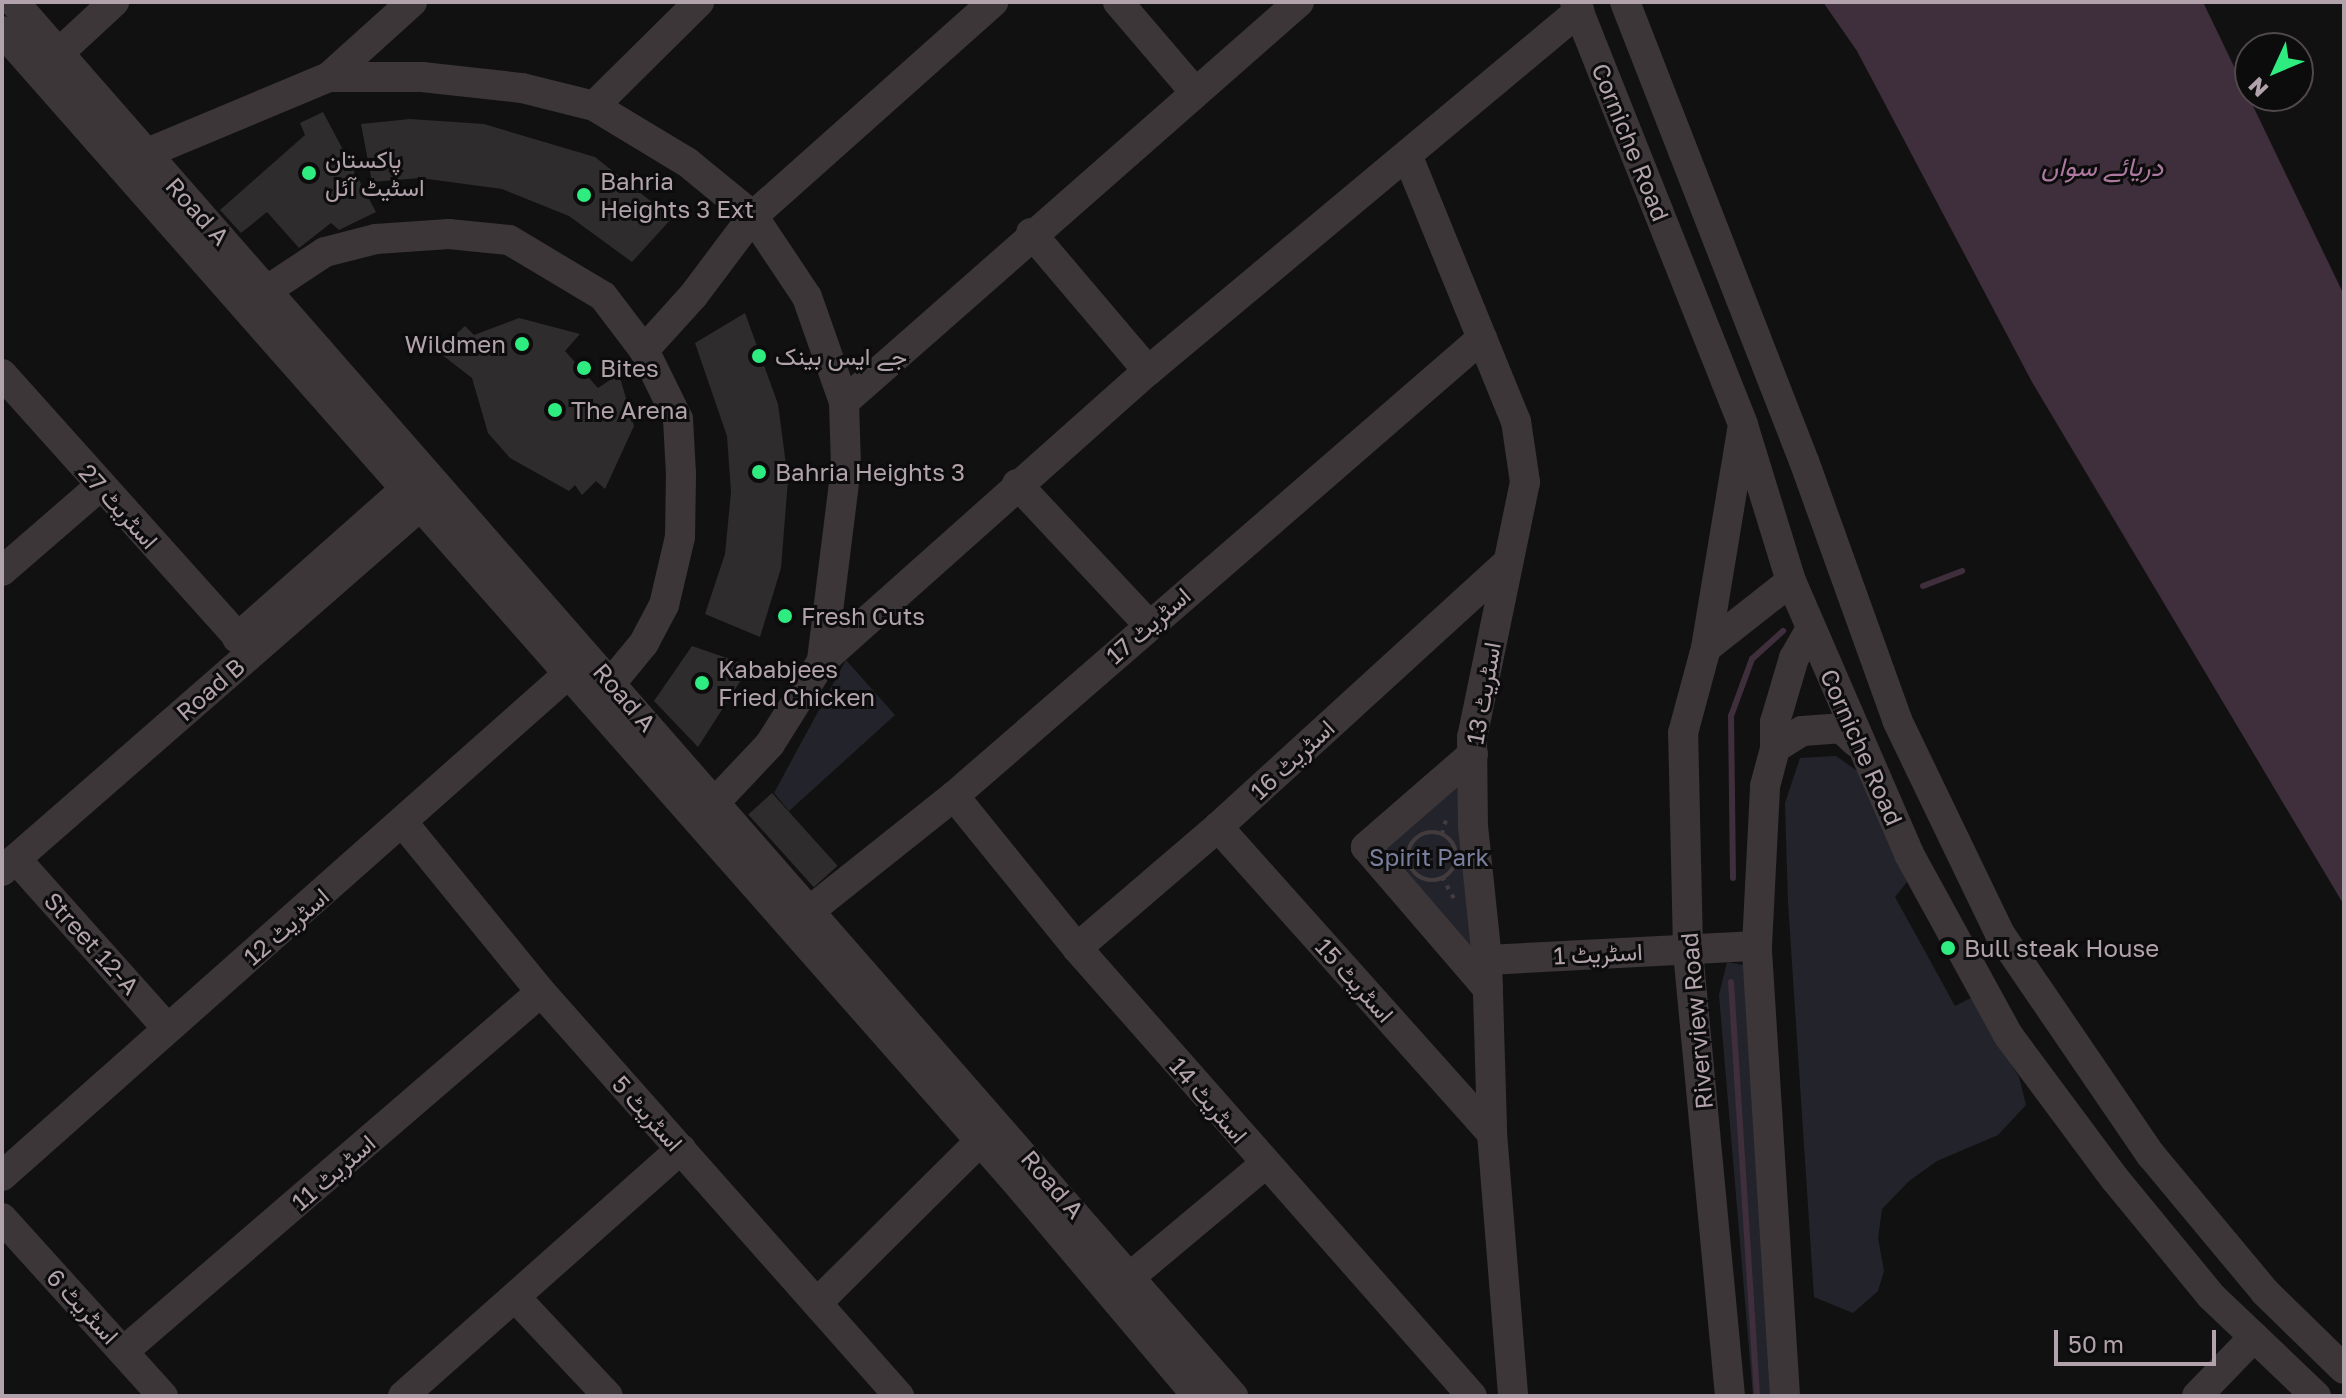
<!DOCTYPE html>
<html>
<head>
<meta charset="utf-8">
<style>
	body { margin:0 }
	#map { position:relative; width:2346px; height:1398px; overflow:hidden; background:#121111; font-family:"Golos Text",Vazirmatn,sans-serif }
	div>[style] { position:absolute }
	.green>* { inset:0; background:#23232b }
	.water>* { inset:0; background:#3f2e3b }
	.stream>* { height:6px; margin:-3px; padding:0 3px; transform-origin:3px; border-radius:3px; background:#3f2e3b }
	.building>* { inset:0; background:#2e2c2c; transform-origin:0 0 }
	.path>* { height:4px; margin-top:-2px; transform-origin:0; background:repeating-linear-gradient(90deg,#433c3f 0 4px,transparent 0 10px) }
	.path>.ring { margin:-2px; padding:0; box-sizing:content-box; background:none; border:4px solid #433c3f; border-radius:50% }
	.minor>* { height:30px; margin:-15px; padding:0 15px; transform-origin:15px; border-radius:15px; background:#3c3639 }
	.dots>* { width:22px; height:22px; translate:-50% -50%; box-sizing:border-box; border:4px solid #0d0c0c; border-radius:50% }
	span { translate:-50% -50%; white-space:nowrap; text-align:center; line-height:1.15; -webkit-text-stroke:6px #0d0c0c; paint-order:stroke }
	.street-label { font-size:24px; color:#b2a2ab }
	.poi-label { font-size:24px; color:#b2a2ab }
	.left { translate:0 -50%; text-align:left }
	.right { translate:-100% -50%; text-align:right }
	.park-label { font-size:24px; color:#797f9d }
	.water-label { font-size:26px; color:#ad79a1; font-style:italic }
	.frame { position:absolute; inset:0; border:4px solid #b2a2ab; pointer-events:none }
	.north { position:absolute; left:2234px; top:32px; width:80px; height:80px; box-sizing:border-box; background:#0d0c0c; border:2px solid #4f484c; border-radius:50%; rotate:226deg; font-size:22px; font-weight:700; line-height:32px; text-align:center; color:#b2a2ab }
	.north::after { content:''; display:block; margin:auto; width:28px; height:36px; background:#2fec81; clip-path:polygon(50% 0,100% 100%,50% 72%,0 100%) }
	.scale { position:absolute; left:2054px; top:1330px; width:162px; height:36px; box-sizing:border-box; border:4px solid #b2a2ab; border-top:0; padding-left:10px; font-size:24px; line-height:28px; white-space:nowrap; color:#b2a2ab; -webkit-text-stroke:6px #0d0c0c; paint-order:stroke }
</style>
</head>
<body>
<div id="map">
	<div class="green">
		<div style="clip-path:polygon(846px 660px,895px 715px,789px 811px,774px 793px)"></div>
		<div style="clip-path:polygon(1836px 756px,1863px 775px,1907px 882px,1895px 897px,1955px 1006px,1971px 998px,2019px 1077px,2026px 1105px,1998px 1135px,1937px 1161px,1909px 1181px,1882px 1209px,1878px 1238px,1884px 1271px,1878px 1291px,1853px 1313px,1814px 1297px,1788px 902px,1785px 803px,1800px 758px)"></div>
		<div style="clip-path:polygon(1461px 768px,1483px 983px,1369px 853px)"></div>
		<div style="clip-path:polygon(1727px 962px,1743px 965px,1785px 1396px,1753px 1396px,1719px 995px)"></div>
	</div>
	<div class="water">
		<div style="clip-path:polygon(1823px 2px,2203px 2px,2344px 295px,2344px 905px,2032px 382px,1857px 51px)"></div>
	</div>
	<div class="stream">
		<div style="left:1923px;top:586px;width:42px;rotate:-21deg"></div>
		<div style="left:1733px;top:878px;width:162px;rotate:-90.7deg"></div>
		<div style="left:1731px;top:716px;width:61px;rotate:-69.8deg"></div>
		<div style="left:1752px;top:659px;width:42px;rotate:-42.1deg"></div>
		<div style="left:1731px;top:982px;width:415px;rotate:86.4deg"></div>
	</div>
	<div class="building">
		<div style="clip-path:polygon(323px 112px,376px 212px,339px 230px,331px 223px,299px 248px,267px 212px,241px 233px,220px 210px,305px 135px,300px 123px)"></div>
		<div style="clip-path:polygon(410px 119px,484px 124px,595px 157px,672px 218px,632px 262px,569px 216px,502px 189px,420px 178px,372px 182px,361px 124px)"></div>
		<div style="clip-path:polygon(745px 313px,778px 404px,788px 480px,781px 568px,760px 637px,705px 614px,725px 554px,731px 492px,727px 436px,695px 343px)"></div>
		<div style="clip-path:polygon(519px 318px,580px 334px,565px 351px,598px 388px,619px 374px,634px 426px,605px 489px,596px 481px,582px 495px,575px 485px,569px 491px,510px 458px,488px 433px,472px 378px,437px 351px,465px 326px,474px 335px)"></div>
		<div style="clip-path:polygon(692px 646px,750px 666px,698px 747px,654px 701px)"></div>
		<div style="left:772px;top:793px;width:98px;height:32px;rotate:48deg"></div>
	</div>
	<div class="path">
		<div class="ring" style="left:1408px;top:832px;width:44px;height:44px"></div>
		<div style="left:1442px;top:834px;width:18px;rotate:-74deg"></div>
		<div style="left:1442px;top:877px;width:26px;rotate:61deg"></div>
	</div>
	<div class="minor">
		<div style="left:14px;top:2px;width:1852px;rotate:48.83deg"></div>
		<div style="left:1118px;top:2px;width:117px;rotate:49.5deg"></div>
		<div style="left:1575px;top:2px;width:455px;rotate:68.3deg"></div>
		<div style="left:1743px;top:425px;width:163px;rotate:72.9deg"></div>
		<div style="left:1791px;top:581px;width:297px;rotate:66.6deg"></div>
		<div style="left:1909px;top:854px;width:206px;rotate:61.3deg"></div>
		<div style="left:2008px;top:1035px;width:179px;rotate:53.4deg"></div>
		<div style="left:2115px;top:1179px;width:151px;rotate:50.6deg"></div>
		<div style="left:2211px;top:1296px;width:145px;rotate:43.6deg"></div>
		<div style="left:1625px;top:2px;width:493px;rotate:68.7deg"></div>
		<div style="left:1804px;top:461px;width:275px;rotate:70.2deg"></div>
		<div style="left:1897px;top:720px;width:237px;rotate:64.3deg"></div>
		<div style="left:2000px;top:934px;width:268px;rotate:55.7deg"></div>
		<div style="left:2151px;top:1155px;width:178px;rotate:50.2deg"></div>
		<div style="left:2265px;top:1292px;width:110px;rotate:44.3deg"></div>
		<div style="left:2px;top:31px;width:1529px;rotate:48.61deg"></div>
		<div style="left:1013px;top:1178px;width:285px;rotate:49.8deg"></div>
		<div style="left:60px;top:52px;width:74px;rotate:-42.8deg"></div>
		<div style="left:329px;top:77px;width:112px;rotate:-42.1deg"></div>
		<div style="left:594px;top:106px;width:148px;rotate:-44.7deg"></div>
		<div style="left:1408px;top:157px;width:285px;rotate:67.8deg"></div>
		<div style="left:1516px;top:421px;width:62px;rotate:81.6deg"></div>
		<div style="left:1525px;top:482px;width:260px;rotate:101.7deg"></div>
		<div style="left:1472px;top:737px;width:89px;rotate:89.4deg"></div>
		<div style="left:1473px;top:826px;width:135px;rotate:84deg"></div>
		<div style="left:1487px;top:960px;width:173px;rotate:88.3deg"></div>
		<div style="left:1492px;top:1133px;width:264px;rotate:85.4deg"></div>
		<div style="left:128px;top:161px;width:218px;rotate:-22.7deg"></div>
		<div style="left:329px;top:77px;width:93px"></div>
		<div style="left:422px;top:77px;width:101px;rotate:6.3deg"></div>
		<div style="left:522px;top:88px;width:74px;rotate:14deg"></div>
		<div style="left:594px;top:106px;width:109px;rotate:31.1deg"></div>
		<div style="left:687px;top:162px;width:85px;rotate:39.3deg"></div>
		<div style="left:753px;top:216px;width:97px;rotate:56.3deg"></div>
		<div style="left:807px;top:297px;width:111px;rotate:70.6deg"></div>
		<div style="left:844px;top:402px;width:65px;rotate:88.2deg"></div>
		<div style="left:846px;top:467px;width:195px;rotate:97.1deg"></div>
		<div style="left:822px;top:661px;width:98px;rotate:122.1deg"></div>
		<div style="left:770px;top:744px;width:98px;rotate:133.3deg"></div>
		<div style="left:1031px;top:233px;width:181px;rotate:49.7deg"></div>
		<div style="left:269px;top:289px;width:67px;rotate:-33.5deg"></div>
		<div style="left:325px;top:252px;width:53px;rotate:-14.3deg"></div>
		<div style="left:376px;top:239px;width:73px;rotate:-3.9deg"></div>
		<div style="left:449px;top:234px;width:60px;rotate:5.7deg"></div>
		<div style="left:509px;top:240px;width:109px;rotate:30.8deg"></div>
		<div style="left:603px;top:296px;width:68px;rotate:52.8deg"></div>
		<div style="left:644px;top:350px;width:77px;rotate:63.8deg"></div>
		<div style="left:678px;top:419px;width:55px;rotate:86.9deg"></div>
		<div style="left:681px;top:474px;width:63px;rotate:90.9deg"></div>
		<div style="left:680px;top:537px;width:70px;rotate:103.2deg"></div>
		<div style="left:664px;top:605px;width:43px;rotate:117.8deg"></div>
		<div style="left:644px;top:643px;width:50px;rotate:129.4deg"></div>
		<div style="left:644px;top:350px;width:73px;rotate:-47.8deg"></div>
		<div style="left:693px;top:296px;width:100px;rotate:-53.1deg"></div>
		<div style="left:753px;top:216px;width:322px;rotate:-41.7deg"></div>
		<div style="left:2px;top:374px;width:353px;rotate:48.1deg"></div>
		<div style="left:844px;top:402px;width:606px;rotate:-41.32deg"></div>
		<div style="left:1017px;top:484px;width:192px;rotate:46.9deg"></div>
		<div style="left:2px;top:571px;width:130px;rotate:-40.9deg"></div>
		<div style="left:237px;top:638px;width:223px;rotate:-41.5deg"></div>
		<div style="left:1706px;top:648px;width:108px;rotate:-38.2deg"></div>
		<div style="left:822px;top:661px;width:436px;rotate:-41.7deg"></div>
		<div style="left:1148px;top:371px;width:562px;rotate:-39.87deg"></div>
		<div style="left:1775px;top:748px;width:32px;rotate:-32deg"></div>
		<div style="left:1802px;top:731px;width:39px;rotate:-4deg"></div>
		<div style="left:1841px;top:728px;width:21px;rotate:43deg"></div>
		<div style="left:1473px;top:754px;width:142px;rotate:139deg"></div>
		<div style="left:1366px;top:847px;width:187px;rotate:49.3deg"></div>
		<div style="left:954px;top:796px;width:196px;rotate:51deg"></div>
		<div style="left:1077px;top:948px;width:597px;rotate:48.6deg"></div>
		<div style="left:404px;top:824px;width:217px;rotate:50.8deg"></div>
		<div style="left:541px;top:992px;width:540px;rotate:48.45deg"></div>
		<div style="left:1218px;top:827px;width:411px;rotate:48.2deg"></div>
		<div style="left:16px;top:859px;width:227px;rotate:48.2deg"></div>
		<div style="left:2px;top:871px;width:554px;rotate:-41.12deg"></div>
		<div style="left:812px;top:909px;width:181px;rotate:-38.5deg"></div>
		<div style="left:954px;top:796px;width:699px;rotate:-40.94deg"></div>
		<div style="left:1077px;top:948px;width:186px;rotate:-40.6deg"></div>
		<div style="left:1218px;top:827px;width:387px;rotate:-42.4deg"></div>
		<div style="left:1487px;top:960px;width:270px;rotate:-3deg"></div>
		<div style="left:2px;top:1176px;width:757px;rotate:-41.57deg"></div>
		<div style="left:2px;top:1218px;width:240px;rotate:47.9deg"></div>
		<div style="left:1130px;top:1277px;width:176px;rotate:-39.9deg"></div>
		<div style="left:516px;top:1298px;width:134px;rotate:46.8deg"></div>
		<div style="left:817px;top:1303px;width:228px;rotate:-44.8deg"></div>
		<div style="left:124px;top:1351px;width:550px;rotate:-40.73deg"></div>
		<div style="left:403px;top:1396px;width:372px;rotate:-41.6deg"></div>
		<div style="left:1730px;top:1396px;width:450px;rotate:-95.4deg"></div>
		<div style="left:1688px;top:948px;width:215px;rotate:-91.3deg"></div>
		<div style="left:1683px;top:733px;width:88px;rotate:-74.9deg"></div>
		<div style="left:1706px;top:648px;width:221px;rotate:-80.6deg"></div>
		<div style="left:1785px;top:1396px;width:451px;rotate:-93.6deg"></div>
		<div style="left:1757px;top:946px;width:160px;rotate:-87.1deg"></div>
		<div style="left:1765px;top:786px;width:39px;rotate:-75deg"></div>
		<div style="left:1775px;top:748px;width:26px;rotate:-90deg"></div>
		<div style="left:1775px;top:722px;width:67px;rotate:-73.5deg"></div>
		<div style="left:1794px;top:658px;width:34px;rotate:-60deg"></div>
		<div style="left:2197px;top:1396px;width:82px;rotate:-46deg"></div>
	</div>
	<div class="dots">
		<div style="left:309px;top:173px;background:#2fec81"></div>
		<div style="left:584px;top:195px;background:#2fec81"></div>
		<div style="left:522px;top:344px;background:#2fec81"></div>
		<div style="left:759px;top:356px;background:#2fec81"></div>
		<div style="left:584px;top:368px;background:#2fec81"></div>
		<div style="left:555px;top:410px;background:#2fec81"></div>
		<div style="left:759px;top:472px;background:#2fec81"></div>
		<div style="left:785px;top:616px;background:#2fec81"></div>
		<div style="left:702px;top:683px;background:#2fec81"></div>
		<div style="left:1948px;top:948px;background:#2fec81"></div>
	</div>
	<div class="street-label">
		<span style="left:1631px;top:142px;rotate:68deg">Corniche Road</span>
		<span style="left:198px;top:211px;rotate:48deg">Road A</span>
		<span style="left:119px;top:506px;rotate:48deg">اسٹریٹ 27</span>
		<span style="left:1148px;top:625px;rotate:-41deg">اسٹریٹ 17</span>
		<span style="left:210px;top:689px;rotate:-41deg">Road B</span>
		<span style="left:1483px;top:693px;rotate:-80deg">اسٹریٹ 13</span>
		<span style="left:625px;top:697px;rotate:49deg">Road A</span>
		<span style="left:1862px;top:747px;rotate:66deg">Corniche Road</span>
		<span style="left:1292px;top:759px;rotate:-43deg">اسٹریٹ 16</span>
		<span style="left:286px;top:926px;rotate:-41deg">اسٹریٹ 12</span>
		<span style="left:92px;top:943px;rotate:48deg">Street 12-A</span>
		<span style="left:1598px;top:953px;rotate:-3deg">اسٹریٹ 1</span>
		<span style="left:1355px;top:980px;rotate:48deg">اسٹریٹ 15</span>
		<span style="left:1696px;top:1021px;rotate:-95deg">Riverview Road</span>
		<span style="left:1209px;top:1100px;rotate:49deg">اسٹریٹ 14</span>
		<span style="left:648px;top:1113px;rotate:48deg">اسٹریٹ 5</span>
		<span style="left:333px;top:1172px;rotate:-41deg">اسٹریٹ 11</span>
		<span style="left:1053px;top:1184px;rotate:49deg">Road A</span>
		<span style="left:83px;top:1306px;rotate:47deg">اسٹریٹ 6</span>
	</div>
	<div class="poi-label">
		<span class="left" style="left:325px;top:173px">پاکستان<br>اسٹیٹ آئل</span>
		<span class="left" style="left:600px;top:195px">Bahria<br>Heights 3 Ext</span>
		<span class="right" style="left:506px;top:344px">Wildmen</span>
		<span class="left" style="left:775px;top:356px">جے ایس بینک</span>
		<span class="left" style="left:600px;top:368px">Bites</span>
		<span class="left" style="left:571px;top:410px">The Arena</span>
		<span class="left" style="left:775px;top:472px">Bahria Heights 3</span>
		<span class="left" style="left:801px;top:616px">Fresh Cuts</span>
		<span class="left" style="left:718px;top:683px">Kababjees<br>Fried Chicken</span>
		<span class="left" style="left:1964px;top:948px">Bull steak House</span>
	</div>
	<div class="park-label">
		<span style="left:1429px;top:857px">Spirit Park</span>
	</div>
	<div class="water-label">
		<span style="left:2102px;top:167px">دریائے سواں</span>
	</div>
	<div class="frame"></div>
	<div class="north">N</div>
	<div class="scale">50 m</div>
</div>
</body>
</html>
